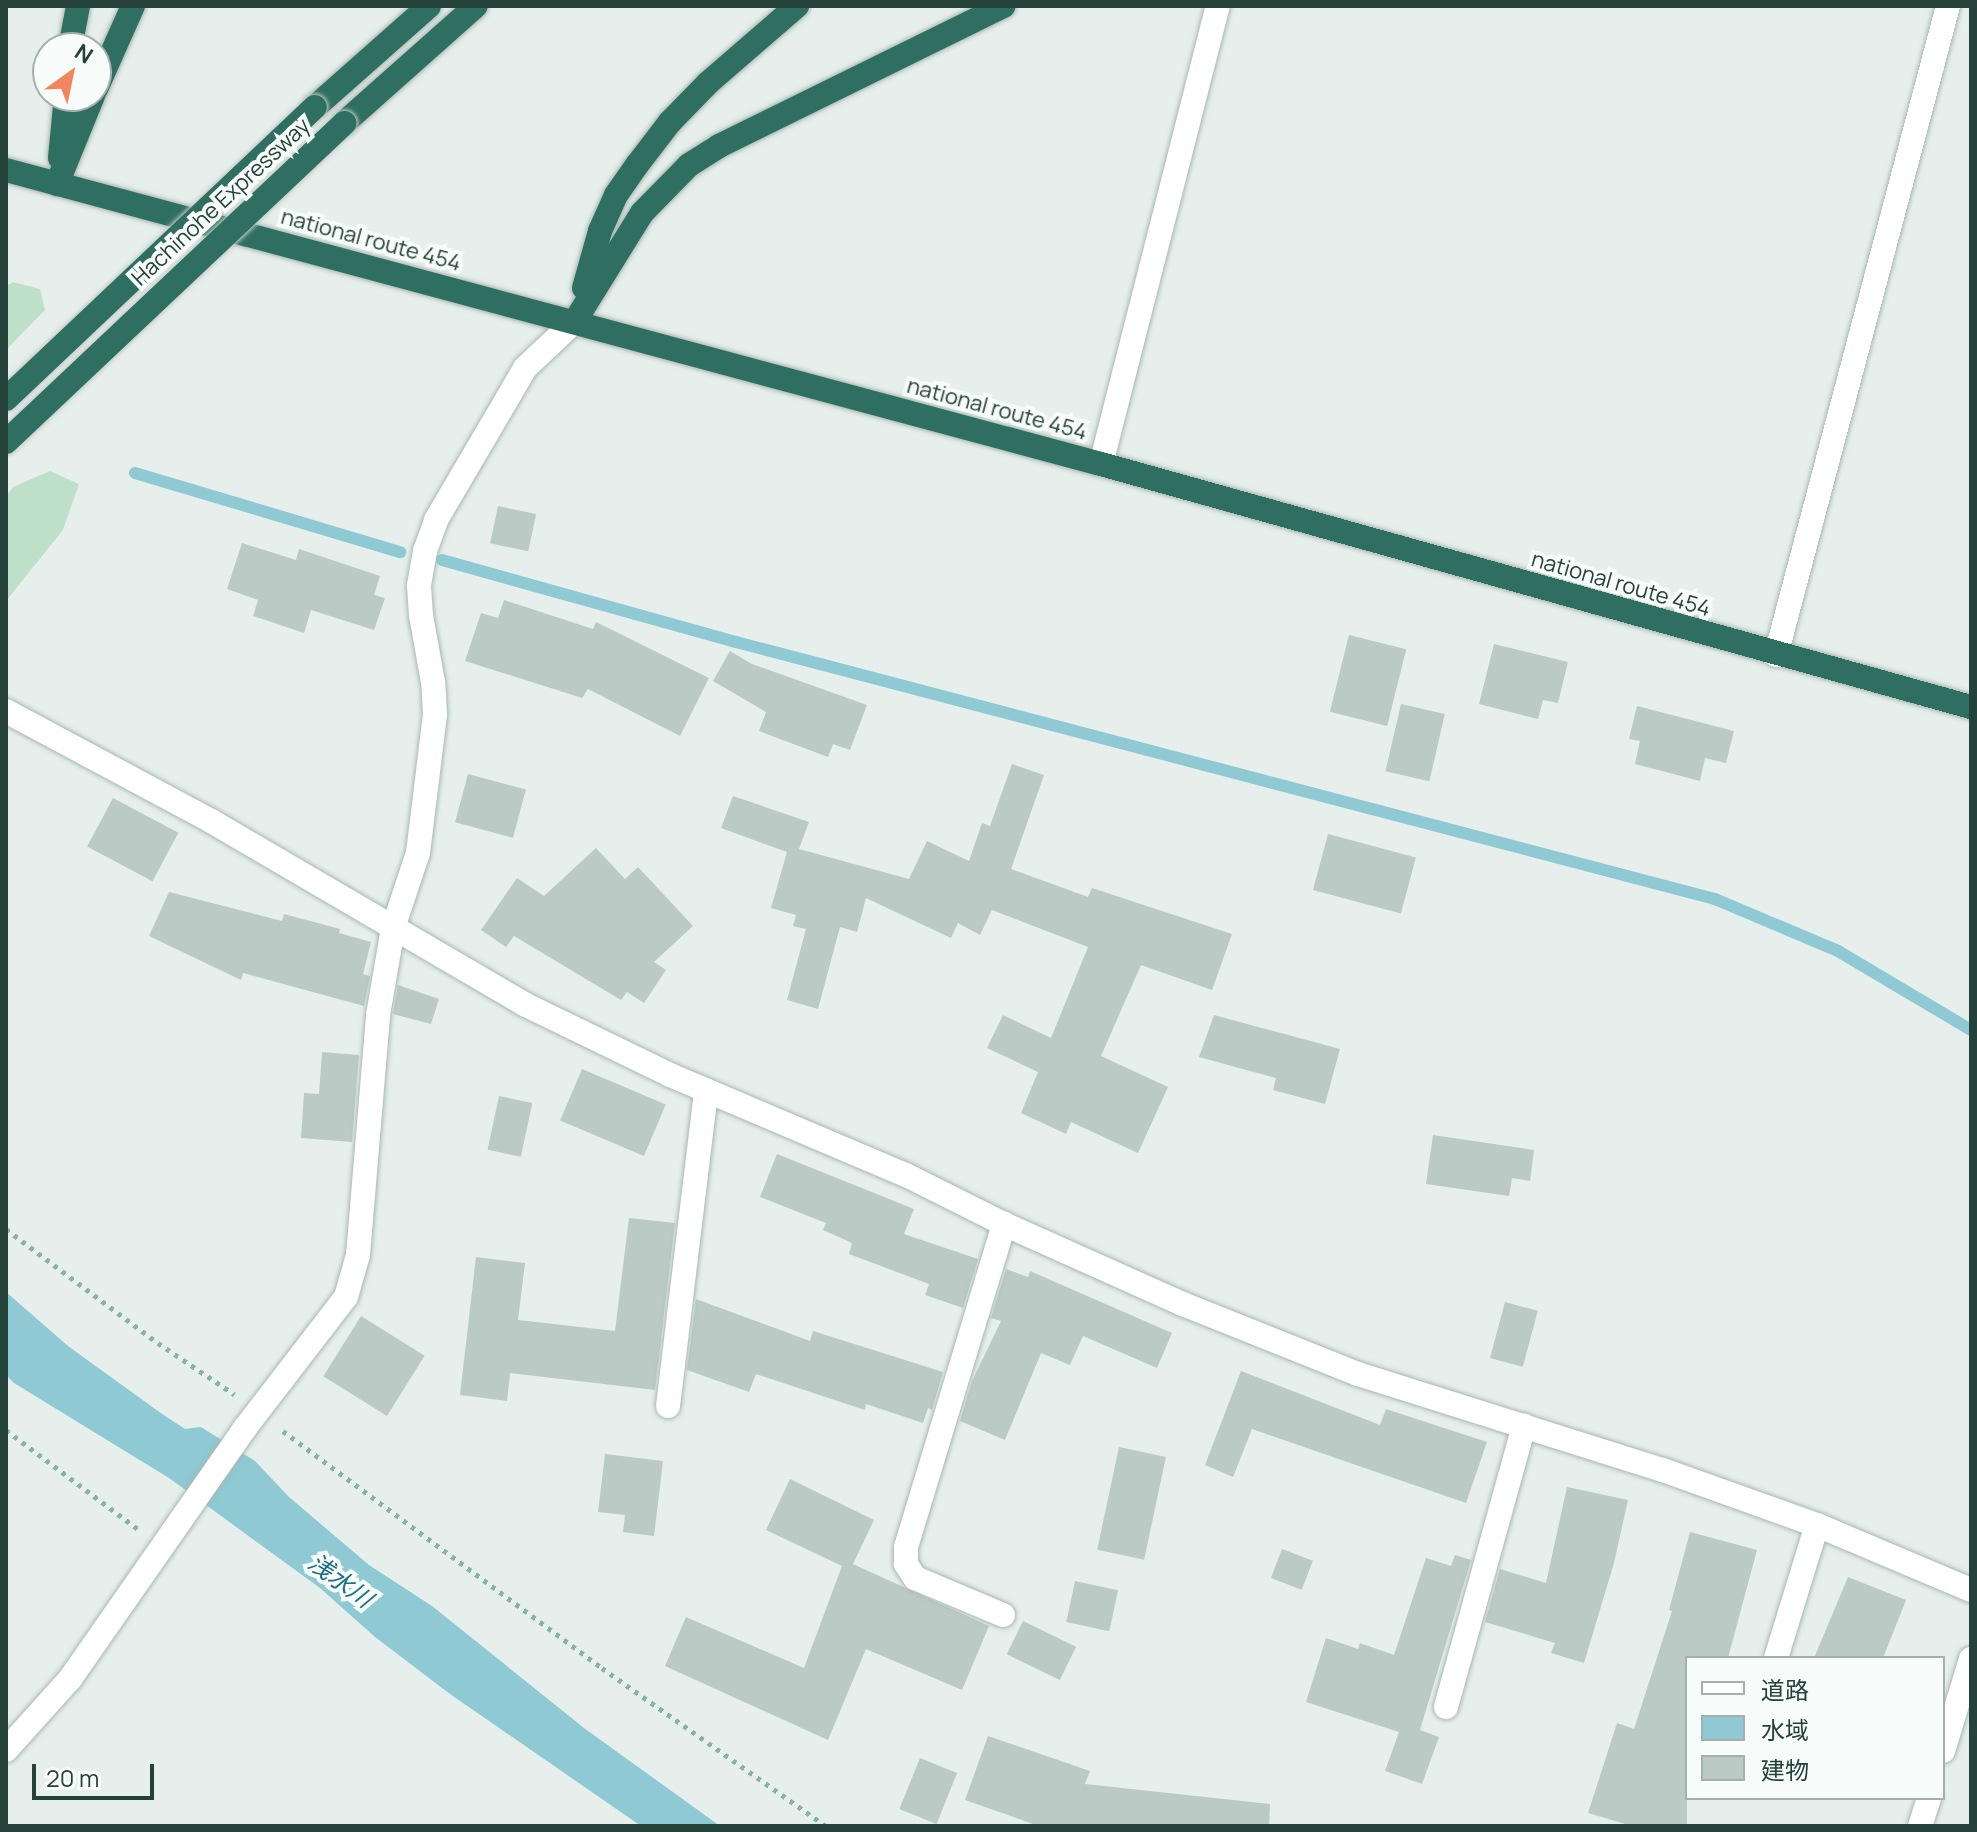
<!DOCTYPE html>
<html>
<head>
<meta charset="utf-8">
<style>
	body { margin:0 }
	#map { position:relative; width:1977px; height:1832px; overflow:hidden; background:#e6efeb; font-family:Manrope,"Noto Sans JP",sans-serif }
	div>[style] { position:absolute }
	.green>* { inset:0; background:#bfe0c8 }
	.water>* { inset:0; background:#8ec9d4 }
	.stream>* { height:12px; margin:-6px; padding:0 6px; transform-origin:6px; border-radius:6px; background:#8ec9d4 }
	.building>* { inset:0; background:#bbcac4; transform-origin:0 0 }
	.path>* { height:5px; margin-top:-2.5px; transform-origin:0; background:repeating-linear-gradient(90deg,#86b3a5 0 4px,transparent 0 10px) }
	.roads { filter:drop-shadow(0 0 2px #a8b8b2) drop-shadow(0 0 2px #a8b8b2) }
	.minor>* { height:24px; margin:-12px; padding:0 12px; transform-origin:12px; border-radius:12px; background:#fff }
	.highway>* { height:24px; margin:-12px; padding:0 12px; transform-origin:12px; border-radius:12px; background:#2f6f62 }
	.bridges { filter:drop-shadow(0 0 2px #c2cac8) drop-shadow(0 0 2px #c2cac8) }
	.highway-bridge>* { height:24px; margin:-12px; padding:0 12px; transform-origin:12px; border-radius:12px; background:#2f6f62 }
	span { translate:-50% -50%; white-space:nowrap; text-align:center; line-height:1.15; -webkit-text-stroke:8px #f7fbf9; paint-order:stroke }
	.street-label { font-size:22px; color:#24423a }
	.water-label { font-size:24px; color:#1c6f80; font-style:italic }
	.frame { position:absolute; inset:0; border:8px solid #24423a; pointer-events:none }
	.legend { position:absolute; left:1685px; top:1656px; width:260px; height:144px; box-sizing:border-box; background:#f7fbf9; border:2px solid #a3b1ad; margin:0; padding:10px 14px; list-style:none; font-size:24px; color:#24423a }
	.legend li { display:flex; align-items:center; gap:16px; height:40px }
	.legend b { width:40px; border:2px solid #a3b1ad }
	.north { position:absolute; left:32px; top:32px; width:80px; height:80px; box-sizing:border-box; background:#f7fbf9; border:2px solid #a3b1ad; border-radius:50%; rotate:33deg; font-size:22px; font-weight:700; line-height:32px; text-align:center; color:#24423a }
	.north::after { content:''; display:block; margin:auto; width:28px; height:36px; background:#f4845f; clip-path:polygon(50% 0,100% 100%,50% 72%,0 100%) }
	.scale { position:absolute; left:32px; top:1764px; width:122px; height:36px; box-sizing:border-box; border:4px solid #24423a; border-top:0; padding-left:10px; font-size:24px; line-height:28px; white-space:nowrap; color:#24423a; -webkit-text-stroke:6px #f7fbf9; paint-order:stroke }
</style>
</head>
<body>
<div id="map">
	<div class="green">
		<div style="clip-path:polygon(13px 282px,40px 289px,45px 310px,6px 350px,6px 286px)"></div>
		<div style="clip-path:polygon(50px 471px,79px 484px,63px 530px,6px 601px,6px 497px,13px 487px)"></div>
	</div>
	<div class="water">
		<div style="clip-path:polygon(6px 1292px,68px 1346px,162px 1414px,185px 1429px,201px 1427px,255px 1461px,289px 1497px,369px 1565px,432px 1606px,584px 1728px,720px 1826px,641px 1826px,450px 1694px,375px 1637px,320px 1588px,169px 1478px,14px 1383px,6px 1375px)"></div>
	</div>
	<div class="stream">
		<div style="left:135px;top:473px;width:277px;rotate:16.6deg"></div>
		<div style="left:442px;top:560px;width:305px;rotate:15.6deg"></div>
		<div style="left:736px;top:642px;width:1012px;rotate:14.71deg"></div>
		<div style="left:1715px;top:899px;width:134px;rotate:22.9deg"></div>
		<div style="left:1838px;top:951px;width:155px;rotate:30.7deg"></div>
	</div>
	<div class="building">
		<div style="left:498px;top:506px;width:39px;height:38px;rotate:12deg"></div>
		<div style="clip-path:polygon(242px 543px,296px 560px,299px 549px,380px 576px,374px 595px,385px 598px,374px 630px,311px 610px,304px 633px,253px 616px,258px 600px,227px 589px)"></div>
		<div style="clip-path:polygon(504px 600px,593px 629px,596px 622px,709px 678px,680px 736px,588px 689px,582px 698px,465px 661px,481px 613px,498px 618px)"></div>
		<div style="left:1349px;top:635px;width:59px;height:79px;rotate:14deg"></div>
		<div style="clip-path:polygon(1494px 644px,1568px 662px,1558px 703px,1543px 700px,1538px 719px,1479px 704px)"></div>
		<div style="clip-path:polygon(730px 651px,752px 664px,867px 705px,850px 750px,833px 744px,828px 757px,759px 731px,766px 712px,713px 681px)"></div>
		<div style="left:1401px;top:704px;width:45px;height:69px;rotate:13deg"></div>
		<div style="clip-path:polygon(1637px 706px,1734px 731px,1726px 763px,1705px 758px,1700px 781px,1635px 764px,1640px 741px,1629px 739px)"></div>
		<div style="clip-path:polygon(1012px 764px,1044px 775px,1011px 869px,1088px 897px,1092px 888px,1232px 934px,1212px 990px,1141px 965px,1101px 1056px,1168px 1087px,1138px 1153px,1071px 1122px,1066px 1134px,1021px 1113px,1038px 1072px,987px 1048px,1003px 1015px,1051px 1038px,1088px 947px,992px 910px,980px 935px,958px 923px,951px 938px,866px 898px,857px 932px,840px 927px,818px 1009px,787px 1000px,806px 929px,793px 926px,796px 915px,771px 908px,787px 852px,721px 828px,733px 796px,809px 822px,799px 849px,909px 879px,927px 841px,969px 861px,982px 823px,990px 826px)"></div>
		<div style="left:468px;top:774px;width:60px;height:50px;rotate:15deg"></div>
		<div style="left:113px;top:798px;width:74px;height:55px;rotate:28deg"></div>
		<div style="left:1328px;top:834px;width:91px;height:58px;rotate:15deg"></div>
		<div style="clip-path:polygon(596px 848px,625px 879px,638px 867px,693px 926px,654px 962px,666px 970px,644px 1003px,627px 992px,621px 1000px,514px 936px,506px 947px,481px 930px,517px 878px,544px 896px)"></div>
		<div style="clip-path:polygon(169px 892px,282px 921px,284px 914px,340px 929px,339px 933px,371px 942px,363px 974px,370px 976px,364px 1006px,243px 973px,241px 980px,149px 936px)"></div>
		<div style="clip-path:polygon(398px 985px,439px 999px,431px 1024px,393px 1014px)"></div>
		<div style="clip-path:polygon(1214px 1015px,1340px 1049px,1325px 1104px,1273px 1090px,1276px 1078px,1199px 1057px)"></div>
		<div style="clip-path:polygon(322px 1052px,359px 1055px,352px 1142px,301px 1138px,304px 1093px,319px 1094px)"></div>
		<div style="left:582px;top:1069px;width:91px;height:56px;rotate:23deg"></div>
		<div style="left:499px;top:1096px;width:34px;height:55px;rotate:12deg"></div>
		<div style="clip-path:polygon(1433px 1135px,1534px 1150px,1530px 1181px,1512px 1178px,1509px 1196px,1426px 1184px)"></div>
		<div style="clip-path:polygon(777px 1154px,914px 1209px,904px 1234px,978px 1259px,963px 1308px,925px 1295px,929px 1284px,849px 1254px,852px 1243px,823px 1230px,826px 1223px,760px 1197px)"></div>
		<div style="clip-path:polygon(629px 1218px,675px 1223px,655px 1390px,510px 1373px,507px 1401px,460px 1395px,476px 1257px,525px 1263px,518px 1320px,615px 1331px)"></div>
		<div style="clip-path:polygon(1006px 1269px,1028px 1277px,1030px 1271px,1172px 1333px,1157px 1368px,1083px 1336px,1070px 1365px,1041px 1353px,1005px 1440px,960px 1421px,972px 1381px,1001px 1321px,991px 1318px)"></div>
		<div style="clip-path:polygon(696px 1299px,810px 1341px,813px 1331px,943px 1372px,932px 1410px,928px 1408px,923px 1423px,866px 1404px,865px 1410px,756px 1374px,749px 1392px,687px 1370px)"></div>
		<div style="left:1505px;top:1302px;width:34px;height:58px;rotate:15deg"></div>
		<div style="left:361px;top:1316px;width:75px;height:71px;rotate:32deg"></div>
		<div style="clip-path:polygon(1241px 1371px,1380px 1425px,1386px 1409px,1487px 1442px,1466px 1503px,1252px 1429px,1233px 1477px,1205px 1465px)"></div>
		<div style="left:1119px;top:1447px;width:48px;height:105px;rotate:12deg"></div>
		<div style="clip-path:polygon(605px 1454px,663px 1461px,654px 1536px,623px 1532px,625px 1515px,598px 1512px)"></div>
		<div style="clip-path:polygon(790px 1479px,874px 1520px,853px 1564px,989px 1626px,962px 1690px,866px 1649px,828px 1740px,665px 1666px,686px 1617px,804px 1668px,842px 1566px,766px 1530px)"></div>
		<div style="clip-path:polygon(1567px 1487px,1628px 1500px,1614px 1563px,1584px 1663px,1551px 1653px,1555px 1643px,1485px 1622px,1500px 1569px,1546px 1583px)"></div>
		<div style="clip-path:polygon(1690px 1532px,1757px 1550px,1728px 1658px,1687px 1658px,1687px 1826px,1632px 1826px,1588px 1813px,1617px 1723px,1634px 1729px,1672px 1611px,1669px 1610px)"></div>
		<div style="left:1282px;top:1549px;width:33px;height:31px;rotate:21deg"></div>
		<div style="clip-path:polygon(1455px 1555px,1471px 1560px,1420px 1730px,1439px 1737px,1422px 1784px,1385px 1771px,1399px 1732px,1306px 1702px,1326px 1638px,1358px 1649px,1360px 1643px,1394px 1655px,1426px 1558px,1451px 1566px)"></div>
		<div style="clip-path:polygon(1848px 1577px,1906px 1600px,1883px 1658px,1814px 1658px)"></div>
		<div style="left:1075px;top:1581px;width:44px;height:42px;rotate:12deg"></div>
		<div style="left:1023px;top:1621px;width:59px;height:37px;rotate:26deg"></div>
		<div style="clip-path:polygon(988px 1736px,1090px 1771px,1085px 1784px,1270px 1804px,1269px 1826px,1039px 1826px,965px 1800px)"></div>
		<div style="left:920px;top:1758px;width:40px;height:55px;rotate:22deg"></div>
	</div>
	<div class="path">
		<div style="left:6px;top:1229px;width:190px;rotate:36.9deg"></div>
		<div style="left:158px;top:1343px;width:92px;rotate:33.9deg"></div>
		<div style="left:6px;top:1430px;width:165px;rotate:36.9deg"></div>
		<div style="left:283px;top:1431px;width:397px;rotate:36.6deg"></div>
		<div style="left:602px;top:1668px;width:274px;rotate:35.2deg"></div>
	</div>
	<div class="roads">
		<div class="minor">
			<div style="left:1101px;top:464px;width:473px;rotate:-75.7deg"></div>
			<div style="left:1776px;top:655px;width:671px;rotate:-75.16deg"></div>
			<div style="left:6px;top:711px;width:233px;rotate:28.2deg"></div>
			<div style="left:211px;top:821px;width:363px;rotate:30.3deg"></div>
			<div style="left:524px;top:1004px;width:162px;rotate:25.9deg"></div>
			<div style="left:670px;top:1075px;width:256px;rotate:23deg"></div>
			<div style="left:906px;top:1175px;width:110px;rotate:26.6deg"></div>
			<div style="left:1004px;top:1224px;width:196px;rotate:24.1deg"></div>
			<div style="left:1183px;top:1304px;width:188px;rotate:21.8deg"></div>
			<div style="left:1358px;top:1374px;width:320px;rotate:17.5deg"></div>
			<div style="left:1663px;top:1470px;width:164px;rotate:19.7deg"></div>
			<div style="left:1817px;top:1525px;width:167px;rotate:22.9deg"></div>
			<div style="left:668px;top:1406px;width:318px;rotate:-83.1deg"></div>
			<div style="left:1003px;top:1615px;width:95px;rotate:-157.2deg"></div>
			<div style="left:915px;top:1578px;width:17px;rotate:-123deg"></div>
			<div style="left:906px;top:1564px;width:17px;rotate:-90deg"></div>
			<div style="left:906px;top:1547px;width:338px;rotate:-73.1deg"></div>
			<div style="left:1776px;top:1658px;width:139px;rotate:-72.9deg"></div>
			<div style="left:1446px;top:1707px;width:292px;rotate:-74.5deg"></div>
			<div style="left:6px;top:1750px;width:96px;rotate:-48deg"></div>
			<div style="left:70px;top:1679px;width:306px;rotate:-55.1deg"></div>
			<div style="left:245px;top:1428px;width:165px;rotate:-52.4deg"></div>
			<div style="left:346px;top:1297px;width:44px;rotate:-74.1deg"></div>
			<div style="left:358px;top:1255px;width:241px;rotate:-85.2deg"></div>
			<div style="left:378px;top:1015px;width:88px;rotate:-80.2deg"></div>
			<div style="left:393px;top:928px;width:79px;rotate:-71.6deg"></div>
			<div style="left:418px;top:853px;width:139px;rotate:-83deg"></div>
			<div style="left:435px;top:715px;width:33px;rotate:-93deg"></div>
			<div style="left:433px;top:682px;width:68px;rotate:-100.2deg"></div>
			<div style="left:421px;top:615px;width:30px;rotate:-94deg"></div>
			<div style="left:419px;top:585px;width:35px;rotate:-80deg"></div>
			<div style="left:425px;top:551px;width:33px;rotate:-70deg"></div>
			<div style="left:436px;top:520px;width:176px;rotate:-59.6deg"></div>
			<div style="left:525px;top:368px;width:69px;rotate:-43.2deg"></div>
			<div style="left:1943px;top:1751px;width:96px;rotate:-73.1deg"></div>
			<div style="left:1920px;top:1826px;width:29px;rotate:-72deg"></div>
		</div>
		<div class="highway">
			<div style="left:70px;top:48px;width:43px;rotate:-79.2deg"></div>
			<div style="left:96px;top:89px;width:91px;rotate:-66deg"></div>
			<div style="left:315px;top:107px;width:152px;rotate:-41.5deg"></div>
			<div style="left:344px;top:123px;width:176px;rotate:-41.6deg"></div>
			<div style="left:60px;top:158px;width:62px;rotate:-84.5deg"></div>
			<div style="left:6px;top:170px;width:1134px;rotate:15.03deg"></div>
			<div style="left:1101px;top:464px;width:903px;rotate:15.61deg"></div>
			<div style="left:57px;top:184px;width:95px;rotate:-67.8deg"></div>
			<div style="left:584px;top:288px;width:59px;rotate:-74.3deg"></div>
			<div style="left:600px;top:231px;width:39px;rotate:-66deg"></div>
			<div style="left:616px;top:195px;width:37px;rotate:-55deg"></div>
			<div style="left:637px;top:165px;width:54px;rotate:-52.5deg"></div>
			<div style="left:670px;top:122px;width:54px;rotate:-45.7deg"></div>
			<div style="left:708px;top:83px;width:118px;rotate:-40.9deg"></div>
			<div style="left:575px;top:321px;width:127px;rotate:-58.2deg"></div>
			<div style="left:642px;top:213px;width:67px;rotate:-45.6deg"></div>
			<div style="left:689px;top:165px;width:36px;rotate:-32deg"></div>
			<div style="left:719px;top:146px;width:317px;rotate:-26.2deg"></div>
		</div>
	</div>
	<div class="bridges">
		<div class="highway-bridge">
			<div style="left:6px;top:399px;width:425px;rotate:-43.4deg"></div>
			<div style="left:6px;top:442px;width:465px;rotate:-43.3deg"></div>
		</div>
	</div>
	<div class="street-label">
		<span style="left:221px;top:202px;rotate:-43deg">Hachinohe Expressway</span>
		<span style="left:371px;top:240px;rotate:15deg">national route 454</span>
		<span style="left:997px;top:409px;rotate:15deg">national route 454</span>
		<span style="left:1621px;top:584px;rotate:16deg">national route 454</span>
	</div>
	<div class="water-label">
		<span style="left:341px;top:1580px;rotate:36deg">浅水川</span>
	</div>
	<div class="frame"></div>
	<ul class="legend">
	<li><b style="height:10px;background:#fff"></b>道路</li>
	<li><b style="height:22px;background:#8ec9d4"></b>水域</li>
	<li><b style="height:22px;background:#bbcac4"></b>建物</li>
	</ul>
	<div class="north">N</div>
	<div class="scale">20 m</div>
</div>
</body>
</html>
